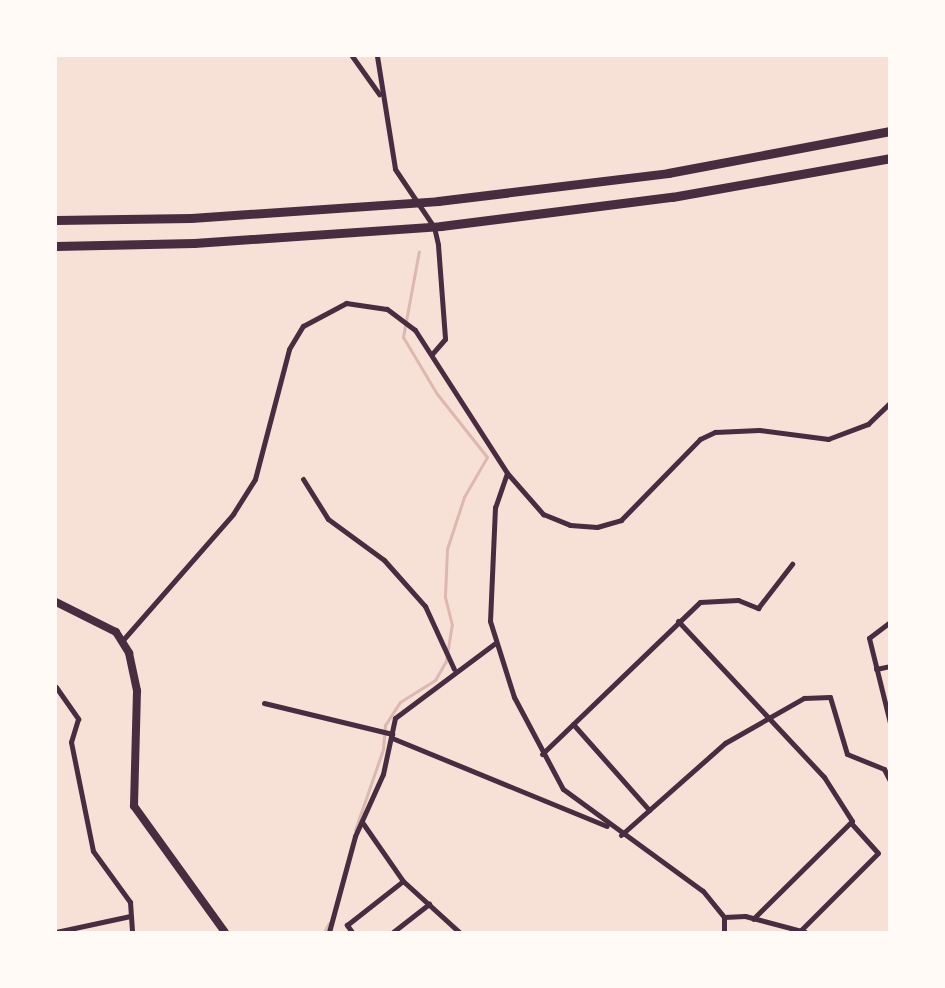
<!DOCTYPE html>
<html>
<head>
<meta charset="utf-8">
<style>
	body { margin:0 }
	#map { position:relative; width:945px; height:988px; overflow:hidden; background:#f7e1d7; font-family:Montserrat,sans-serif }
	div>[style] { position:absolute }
	.stream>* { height:3px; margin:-1.5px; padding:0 1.5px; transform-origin:1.5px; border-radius:1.5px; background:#dcb8b0 }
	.minor>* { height:5px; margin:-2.5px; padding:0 2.5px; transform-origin:2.5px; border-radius:2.5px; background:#4a2c40 }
	.primary>* { height:8px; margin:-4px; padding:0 4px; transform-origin:4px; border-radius:4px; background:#4a2c40 }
	.motorway>* { height:9px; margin:-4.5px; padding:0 4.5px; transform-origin:4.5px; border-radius:4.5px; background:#4a2c40 }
	span { translate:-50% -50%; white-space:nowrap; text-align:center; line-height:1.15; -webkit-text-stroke:4.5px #fffaf5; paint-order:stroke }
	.frame { position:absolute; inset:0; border:57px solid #fffaf5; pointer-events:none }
</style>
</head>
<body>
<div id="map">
	<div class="stream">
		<div style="left:355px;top:830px;width:86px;rotate:-70.9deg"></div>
		<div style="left:383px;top:749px;width:24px;rotate:-85deg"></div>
		<div style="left:385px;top:725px;width:27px;rotate:-57deg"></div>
		<div style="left:400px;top:702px;width:41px;rotate:-32.2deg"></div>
		<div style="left:435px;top:680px;width:22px;rotate:-60deg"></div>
		<div style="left:446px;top:661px;width:36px;rotate:-81deg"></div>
		<div style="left:452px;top:625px;width:30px;rotate:-104deg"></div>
		<div style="left:445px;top:596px;width:47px;rotate:-87.6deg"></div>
		<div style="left:447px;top:549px;width:55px;rotate:-71.9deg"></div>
		<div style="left:464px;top:497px;width:46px;rotate:-60.1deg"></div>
		<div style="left:487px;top:457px;width:80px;rotate:-128.4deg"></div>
		<div style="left:437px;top:394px;width:66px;rotate:-120.8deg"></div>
		<div style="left:403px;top:337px;width:87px;rotate:-79.5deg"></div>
		<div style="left:324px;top:932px;width:10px;rotate:-61deg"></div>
	</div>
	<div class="minor">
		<div style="left:352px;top:56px;width:47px;rotate:54.6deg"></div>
		<div style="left:377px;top:56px;width:114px;rotate:80.9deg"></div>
		<div style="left:395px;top:169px;width:70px;rotate:56.1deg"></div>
		<div style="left:434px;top:227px;width:18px;rotate:77deg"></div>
		<div style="left:438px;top:245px;width:94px;rotate:85.7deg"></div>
		<div style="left:445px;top:339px;width:20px;rotate:131deg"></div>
		<div style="left:507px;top:473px;width:36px;rotate:109deg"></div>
		<div style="left:495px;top:507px;width:114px;rotate:92.5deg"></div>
		<div style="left:490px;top:621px;width:80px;rotate:72.5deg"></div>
		<div style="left:514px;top:697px;width:104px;rotate:62deg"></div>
		<div style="left:563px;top:789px;width:173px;rotate:36.1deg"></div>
		<div style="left:703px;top:891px;width:33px;rotate:51deg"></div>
		<div style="left:724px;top:917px;width:15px;rotate:90deg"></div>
		<div style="left:303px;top:479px;width:47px;rotate:58deg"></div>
		<div style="left:328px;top:519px;width:69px;rotate:36.2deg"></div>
		<div style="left:384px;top:560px;width:62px;rotate:48.3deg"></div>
		<div style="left:425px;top:606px;width:69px;rotate:65.3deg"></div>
		<div style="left:678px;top:621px;width:214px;rotate:46.9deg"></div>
		<div style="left:824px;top:777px;width:52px;rotate:57.5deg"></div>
		<div style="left:852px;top:821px;width:139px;rotate:135.3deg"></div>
		<div style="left:890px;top:622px;width:26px;rotate:143deg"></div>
		<div style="left:869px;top:638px;width:88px;rotate:76.1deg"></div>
		<div style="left:122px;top:641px;width:169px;rotate:-48.8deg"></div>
		<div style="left:233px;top:514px;width:41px;rotate:-57.8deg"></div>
		<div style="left:255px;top:479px;width:134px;rotate:-75.3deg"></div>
		<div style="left:289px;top:349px;width:27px;rotate:-59deg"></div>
		<div style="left:303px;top:326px;width:49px;rotate:-28.1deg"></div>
		<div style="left:346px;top:303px;width:41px;rotate:8.3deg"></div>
		<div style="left:387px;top:309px;width:35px;rotate:37deg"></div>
		<div style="left:415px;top:330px;width:170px;rotate:57.2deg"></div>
		<div style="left:507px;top:473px;width:55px;rotate:48.7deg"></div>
		<div style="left:543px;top:514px;width:29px;rotate:22deg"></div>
		<div style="left:570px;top:525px;width:27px;rotate:4deg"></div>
		<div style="left:597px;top:527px;width:25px;rotate:-16deg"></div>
		<div style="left:621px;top:520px;width:113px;rotate:-45.7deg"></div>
		<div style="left:700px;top:439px;width:17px;rotate:-25deg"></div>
		<div style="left:715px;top:432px;width:44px;rotate:-2.6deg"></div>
		<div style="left:759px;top:430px;width:70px;rotate:7.4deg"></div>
		<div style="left:828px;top:439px;width:43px;rotate:-20.6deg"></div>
		<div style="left:868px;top:424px;width:30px;rotate:-44deg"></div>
		<div style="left:876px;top:669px;width:14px;rotate:-12deg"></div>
		<div style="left:56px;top:687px;width:39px;rotate:55deg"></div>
		<div style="left:78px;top:719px;width:24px;rotate:107deg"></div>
		<div style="left:71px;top:742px;width:111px;rotate:78.6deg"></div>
		<div style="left:93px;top:851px;width:63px;rotate:54deg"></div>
		<div style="left:130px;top:902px;width:30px;rotate:86deg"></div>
		<div style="left:264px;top:703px;width:132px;rotate:13.6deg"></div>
		<div style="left:573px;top:724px;width:115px;rotate:48.5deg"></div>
		<div style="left:392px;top:738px;width:232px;rotate:22.3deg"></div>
		<div style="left:542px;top:754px;width:219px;rotate:-43.9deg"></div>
		<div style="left:700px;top:602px;width:38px;rotate:-3deg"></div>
		<div style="left:738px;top:600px;width:22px;rotate:22deg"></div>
		<div style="left:758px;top:608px;width:56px;rotate:-52.3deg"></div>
		<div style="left:362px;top:822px;width:72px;rotate:55.2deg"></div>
		<div style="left:403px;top:881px;width:76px;rotate:42.3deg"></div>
		<div style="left:621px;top:835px;width:139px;rotate:-41.5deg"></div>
		<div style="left:725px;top:743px;width:91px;rotate:-29.7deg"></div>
		<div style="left:804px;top:698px;width:26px;rotate:-2deg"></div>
		<div style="left:830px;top:697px;width:59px;rotate:73.4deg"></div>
		<div style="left:847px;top:754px;width:40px;rotate:22deg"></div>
		<div style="left:884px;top:769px;width:13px;rotate:63deg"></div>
		<div style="left:724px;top:917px;width:21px;rotate:-3deg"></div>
		<div style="left:745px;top:916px;width:62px;rotate:14.9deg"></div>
		<div style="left:800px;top:931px;width:110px;rotate:-45deg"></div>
		<div style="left:878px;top:853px;width:40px;rotate:-132deg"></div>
		<div style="left:56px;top:932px;width:76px;rotate:-12.2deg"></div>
		<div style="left:329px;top:932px;width:99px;rotate:-74.8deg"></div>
		<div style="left:355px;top:836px;width:68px;rotate:-65.7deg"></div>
		<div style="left:383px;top:774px;width:57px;rotate:-77.9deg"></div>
		<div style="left:395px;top:718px;width:124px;rotate:-36.8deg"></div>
		<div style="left:352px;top:932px;width:9px;rotate:-126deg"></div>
		<div style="left:347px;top:925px;width:71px;rotate:-38.2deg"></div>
		<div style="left:393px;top:932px;width:46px;rotate:-37.9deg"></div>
	</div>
	<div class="primary">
		<div style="left:56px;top:602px;width:67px;rotate:26.6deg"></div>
		<div style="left:116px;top:632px;width:25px;rotate:58deg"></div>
		<div style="left:129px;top:653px;width:39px;rotate:78deg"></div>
		<div style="left:137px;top:691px;width:115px;rotate:91.5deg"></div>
		<div style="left:134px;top:806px;width:155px;rotate:54.2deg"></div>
	</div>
	<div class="motorway">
		<div style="left:56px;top:220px;width:135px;rotate:-0.8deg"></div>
		<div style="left:191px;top:218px;width:248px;rotate:-3.9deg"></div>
		<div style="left:438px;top:201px;width:232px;rotate:-6.9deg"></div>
		<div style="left:668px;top:173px;width:226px;rotate:-10.7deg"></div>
		<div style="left:56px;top:246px;width:138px;rotate:-1.2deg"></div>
		<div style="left:194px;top:243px;width:248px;rotate:-3.9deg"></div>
		<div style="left:441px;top:226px;width:233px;rotate:-7.2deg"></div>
		<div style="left:672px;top:197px;width:221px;rotate:-10.1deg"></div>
	</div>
	<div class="frame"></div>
</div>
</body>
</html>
